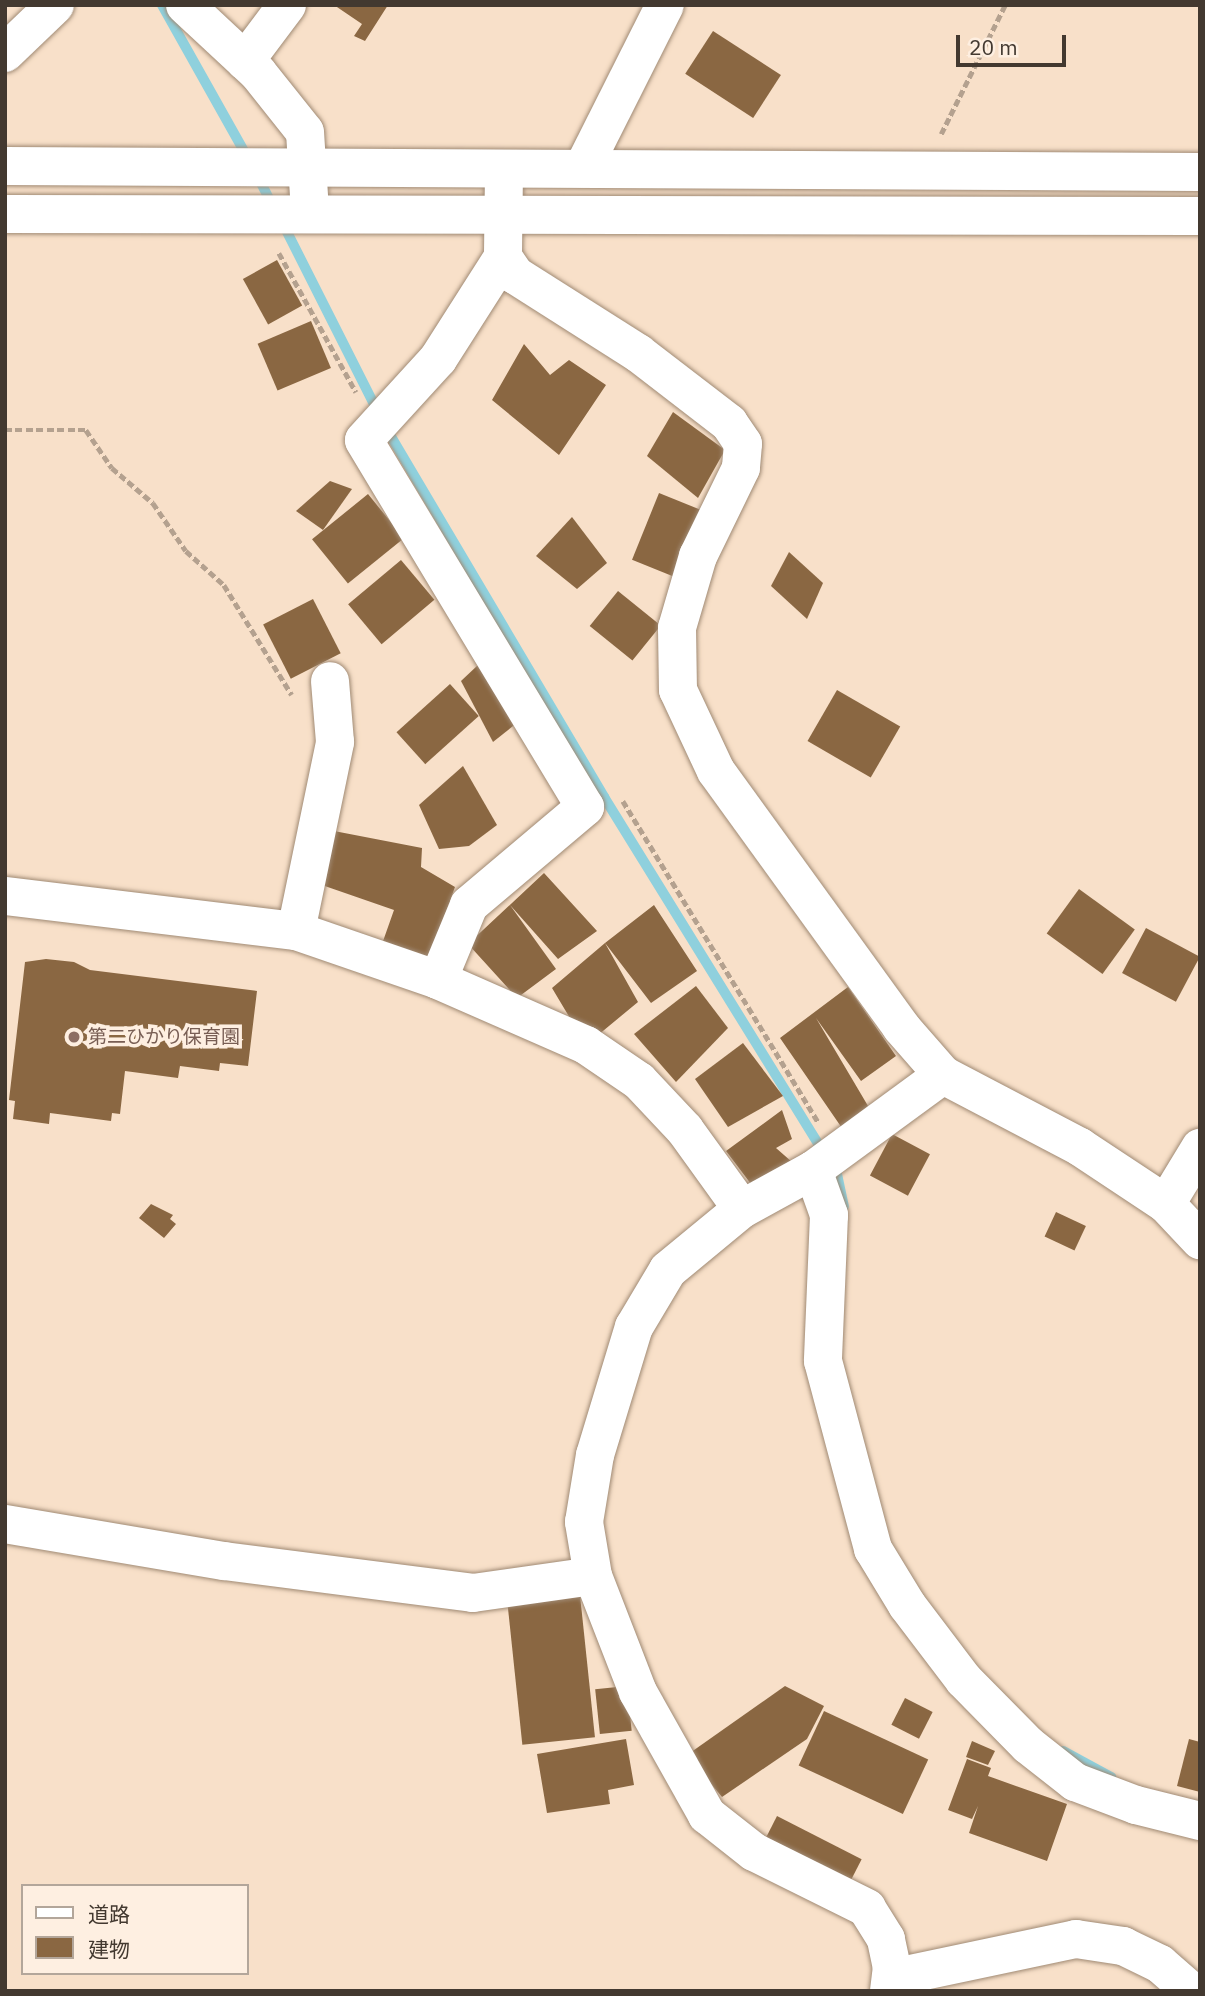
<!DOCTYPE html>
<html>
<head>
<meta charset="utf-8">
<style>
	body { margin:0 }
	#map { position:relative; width:1205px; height:1996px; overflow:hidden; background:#f8e0c9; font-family:"IBM Plex Sans","Noto Sans JP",sans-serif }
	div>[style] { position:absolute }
	.stream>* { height:10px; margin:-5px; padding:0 5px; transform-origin:5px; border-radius:5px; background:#8fd0dd }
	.building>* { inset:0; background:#8a6742; transform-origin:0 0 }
	.path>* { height:4.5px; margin-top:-2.25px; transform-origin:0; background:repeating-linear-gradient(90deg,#b4a18f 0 7px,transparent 0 10.5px) }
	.roads { filter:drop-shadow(0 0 2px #a08a74) drop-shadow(0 0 2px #a08a74) }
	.minor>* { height:38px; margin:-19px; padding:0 19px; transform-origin:19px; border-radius:19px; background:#fff }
	.tertiary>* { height:38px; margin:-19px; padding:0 19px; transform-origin:19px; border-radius:19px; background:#fff }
	.dots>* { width:19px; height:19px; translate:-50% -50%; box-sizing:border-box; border:4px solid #feefe1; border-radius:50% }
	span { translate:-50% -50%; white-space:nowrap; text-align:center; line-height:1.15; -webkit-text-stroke:7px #feefe1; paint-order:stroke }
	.education-label { font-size:19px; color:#785e54 }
	.left { translate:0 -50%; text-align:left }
	.frame { position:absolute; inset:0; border:7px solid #433930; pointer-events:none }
	.legend { position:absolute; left:21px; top:1884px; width:228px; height:91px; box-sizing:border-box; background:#feefe1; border:2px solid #b3a69a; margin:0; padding:9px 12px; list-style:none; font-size:21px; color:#433930 }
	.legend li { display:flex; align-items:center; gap:14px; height:35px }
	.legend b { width:35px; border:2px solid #b3a69a }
	.scale { position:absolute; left:956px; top:35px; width:110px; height:32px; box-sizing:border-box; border:4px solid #433930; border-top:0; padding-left:9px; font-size:21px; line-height:24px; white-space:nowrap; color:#433930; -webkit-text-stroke:5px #feefe1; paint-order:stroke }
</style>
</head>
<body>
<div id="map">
	<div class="stream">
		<div style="left:162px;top:5px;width:176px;rotate:60.7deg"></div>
		<div style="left:257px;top:175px;width:37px;rotate:63deg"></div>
		<div style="left:282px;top:222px;width:215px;rotate:63.2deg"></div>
		<div style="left:386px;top:428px;width:429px;rotate:59.4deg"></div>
		<div style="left:604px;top:797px;width:443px;rotate:58.3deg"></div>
		<div style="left:837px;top:1174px;width:33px;rotate:78deg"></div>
		<div style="left:1063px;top:1751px;width:55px;rotate:28.4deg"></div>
	</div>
	<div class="building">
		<div style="clip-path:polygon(334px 5px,388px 5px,365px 41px,354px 36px,362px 24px)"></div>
		<div style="left:713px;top:31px;width:81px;height:51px;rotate:33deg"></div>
		<div style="left:277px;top:260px;width:52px;height:39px;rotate:61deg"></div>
		<div style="left:311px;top:321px;width:51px;height:58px;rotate:67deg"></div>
		<div style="clip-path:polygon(524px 344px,550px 375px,569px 360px,606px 385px,559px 455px,492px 400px)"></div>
		<div style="clip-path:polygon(673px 412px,725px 450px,698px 498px,647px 456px)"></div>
		<div style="clip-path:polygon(330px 481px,352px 489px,323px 530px,296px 511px)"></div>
		<div style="left:659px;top:493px;width:48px;height:72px;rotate:22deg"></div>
		<div style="left:368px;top:494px;width:57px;height:72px;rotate:51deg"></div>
		<div style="clip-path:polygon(572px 517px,607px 563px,577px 589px,536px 556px)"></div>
		<div style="clip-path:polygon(789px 552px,823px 583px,807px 619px,771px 586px)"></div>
		<div style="left:401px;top:560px;width:52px;height:69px;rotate:50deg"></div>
		<div style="left:618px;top:591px;width:55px;height:45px;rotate:39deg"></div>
		<div style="left:313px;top:599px;width:61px;height:56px;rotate:63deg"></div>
		<div style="clip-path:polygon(478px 665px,518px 722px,493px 742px,461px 681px)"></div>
		<div style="left:450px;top:684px;width:43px;height:72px;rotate:48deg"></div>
		<div style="left:837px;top:690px;width:73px;height:59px;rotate:30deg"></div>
		<div style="clip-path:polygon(463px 766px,497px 825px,469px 846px,439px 849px,419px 805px)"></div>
		<div style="clip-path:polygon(334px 831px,422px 848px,421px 867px,455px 887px,427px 964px,382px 944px,394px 910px,319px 884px)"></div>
		<div style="clip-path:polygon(544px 873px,597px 931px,558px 959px,510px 905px,556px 969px,517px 998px,468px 944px)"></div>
		<div style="left:1079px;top:889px;width:69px;height:55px;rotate:36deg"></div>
		<div style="clip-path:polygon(654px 905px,697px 971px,651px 1003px,605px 943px,638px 1002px,586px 1045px,552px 988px,605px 943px)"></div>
		<div style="left:1146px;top:928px;width:61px;height:51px;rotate:28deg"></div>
		<div style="clip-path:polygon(46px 959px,74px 962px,90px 970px,257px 991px,248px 1066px,220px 1063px,219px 1071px,180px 1066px,178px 1078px,125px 1071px,120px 1114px,112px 1113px,111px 1121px,50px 1113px,49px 1124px,13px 1119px,15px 1101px,9px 1100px,25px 962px)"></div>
		<div style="clip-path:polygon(696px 986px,728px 1028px,676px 1082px,634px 1034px)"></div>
		<div style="clip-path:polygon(848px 987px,896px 1056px,861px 1081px,816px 1018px,871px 1111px,844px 1131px,780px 1038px)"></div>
		<div style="clip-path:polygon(743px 1043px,783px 1096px,728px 1127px,695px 1079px)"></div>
		<div style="clip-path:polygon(782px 1110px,792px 1139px,776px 1148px,792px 1162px,754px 1188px,726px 1151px)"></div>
		<div style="left:892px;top:1134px;width:43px;height:47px;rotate:28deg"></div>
		<div style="clip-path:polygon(151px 1204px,173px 1215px,170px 1219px,176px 1224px,164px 1238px,139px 1218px)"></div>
		<div style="left:1056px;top:1212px;width:33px;height:27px;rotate:25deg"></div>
		<div style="left:580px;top:1595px;width:143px;height:73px;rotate:84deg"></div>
		<div style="left:627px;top:1686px;width:45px;height:32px;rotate:84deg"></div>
		<div style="clip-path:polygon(785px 1686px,824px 1706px,807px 1739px,722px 1797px,687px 1755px)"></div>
		<div style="left:905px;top:1698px;width:31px;height:30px;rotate:27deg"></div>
		<div style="left:824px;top:1711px;width:115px;height:60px;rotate:25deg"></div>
		<div style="clip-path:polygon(626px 1739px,634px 1785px,608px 1790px,610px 1804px,547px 1813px,537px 1754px)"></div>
		<div style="clip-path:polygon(1189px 1739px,1200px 1742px,1200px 1792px,1177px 1786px)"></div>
		<div style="clip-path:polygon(972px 1741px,995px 1751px,988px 1765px,966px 1757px)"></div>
		<div style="clip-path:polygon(967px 1759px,991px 1768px,988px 1776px,1067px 1804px,1047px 1861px,969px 1833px,978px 1806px,972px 1819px,948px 1810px)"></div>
		<div style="left:777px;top:1816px;width:95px;height:35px;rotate:27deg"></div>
	</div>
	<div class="path">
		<div style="left:941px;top:134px;width:144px;rotate:-63.6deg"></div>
		<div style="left:279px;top:253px;width:159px;rotate:61deg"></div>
		<div style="left:5px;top:430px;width:81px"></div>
		<div style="left:86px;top:430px;width:46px;rotate:55.6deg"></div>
		<div style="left:112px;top:468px;width:54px;rotate:40.5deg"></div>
		<div style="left:153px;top:503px;width:58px;rotate:55.5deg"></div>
		<div style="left:186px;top:551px;width:51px;rotate:41.8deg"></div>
		<div style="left:224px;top:585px;width:129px;rotate:58.3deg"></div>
		<div style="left:623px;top:801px;width:376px;rotate:58.7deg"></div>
	</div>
	<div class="roads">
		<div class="minor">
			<div style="left:185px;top:5px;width:100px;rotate:43deg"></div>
			<div style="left:258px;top:73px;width:75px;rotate:51.5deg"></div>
			<div style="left:305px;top:132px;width:80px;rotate:86.4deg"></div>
			<div style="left:5px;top:53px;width:69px;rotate:-43.8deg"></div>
			<div style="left:245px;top:61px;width:70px;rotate:-53.1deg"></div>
			<div style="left:583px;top:168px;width:182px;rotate:-63.3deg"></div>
			<div style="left:504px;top:171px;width:86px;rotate:90.7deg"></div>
			<div style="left:503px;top:257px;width:22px;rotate:56deg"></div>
			<div style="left:515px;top:275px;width:146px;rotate:32.4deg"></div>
			<div style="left:638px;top:353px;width:115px;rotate:37.6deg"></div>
			<div style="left:729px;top:423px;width:25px;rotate:56deg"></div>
			<div style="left:743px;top:444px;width:24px;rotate:95deg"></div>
			<div style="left:741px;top:468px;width:98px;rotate:116deg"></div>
			<div style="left:698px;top:556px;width:75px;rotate:106.3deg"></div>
			<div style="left:677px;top:628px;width:62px;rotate:89.1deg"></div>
			<div style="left:678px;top:690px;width:89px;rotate:64.9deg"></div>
			<div style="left:716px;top:771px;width:316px;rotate:54.1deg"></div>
			<div style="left:901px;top:1027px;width:64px;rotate:48.8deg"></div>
			<div style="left:943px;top:1075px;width:155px;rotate:27.7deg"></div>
			<div style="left:1080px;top:1147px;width:103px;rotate:33.5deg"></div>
			<div style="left:1166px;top:1204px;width:50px;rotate:46.6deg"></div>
			<div style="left:5px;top:896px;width:293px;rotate:6.9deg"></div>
			<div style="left:296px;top:931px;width:150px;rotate:19deg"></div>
			<div style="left:438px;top:980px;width:162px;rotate:23.7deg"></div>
			<div style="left:586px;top:1045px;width:64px;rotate:34.2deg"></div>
			<div style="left:639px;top:1081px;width:67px;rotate:46.8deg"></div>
			<div style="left:685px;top:1130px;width:97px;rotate:54.2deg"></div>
			<div style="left:296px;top:931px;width:193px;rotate:-78.3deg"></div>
			<div style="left:335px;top:742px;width:61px;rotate:-94.7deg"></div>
			<div style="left:438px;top:980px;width:81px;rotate:-67.5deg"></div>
			<div style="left:469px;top:905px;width:152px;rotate:-40.2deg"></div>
			<div style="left:585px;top:807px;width:428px;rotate:-121.1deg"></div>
			<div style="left:364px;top:440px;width:110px;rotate:-47.6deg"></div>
			<div style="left:438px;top:359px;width:121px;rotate:-57.5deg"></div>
			<div style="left:813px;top:1170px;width:48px;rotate:70.4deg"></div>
			<div style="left:829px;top:1215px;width:146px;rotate:92.4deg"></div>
			<div style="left:823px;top:1361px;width:195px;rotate:75.1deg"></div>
			<div style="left:873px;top:1549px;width:66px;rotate:58.7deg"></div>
			<div style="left:907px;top:1605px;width:94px;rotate:52.8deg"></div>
			<div style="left:964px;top:1680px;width:91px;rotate:45.4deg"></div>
			<div style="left:1028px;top:1745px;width:60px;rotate:38.2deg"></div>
			<div style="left:1075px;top:1782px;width:65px;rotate:20.7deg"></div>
			<div style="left:1136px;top:1805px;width:66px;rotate:14deg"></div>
			<div style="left:1166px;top:1204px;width:66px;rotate:-58.7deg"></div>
			<div style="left:5px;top:1524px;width:222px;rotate:9.6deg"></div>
			<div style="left:224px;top:1561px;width:251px;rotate:7.3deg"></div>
			<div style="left:473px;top:1593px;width:121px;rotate:-8.1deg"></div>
			<div style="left:891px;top:1978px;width:189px;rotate:-11.9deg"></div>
			<div style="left:1076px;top:1939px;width:48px;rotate:8.5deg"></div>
			<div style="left:1123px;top:1946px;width:41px;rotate:25.9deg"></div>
			<div style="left:1160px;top:1964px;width:41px;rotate:41.1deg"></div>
			<div style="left:889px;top:1991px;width:23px;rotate:-83deg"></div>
			<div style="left:892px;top:1968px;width:30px;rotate:-102deg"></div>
			<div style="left:886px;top:1939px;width:36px;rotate:-122deg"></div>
			<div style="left:867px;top:1908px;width:126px;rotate:-153.6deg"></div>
			<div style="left:754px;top:1852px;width:60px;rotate:-141.8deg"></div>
			<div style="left:707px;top:1815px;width:141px;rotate:-119.3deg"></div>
			<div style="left:638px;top:1692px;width:124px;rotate:-111.2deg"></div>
			<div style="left:593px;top:1576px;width:55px;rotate:-99.5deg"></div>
			<div style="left:584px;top:1522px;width:68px;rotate:-80.7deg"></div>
			<div style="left:595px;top:1455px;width:134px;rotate:-73.1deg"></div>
			<div style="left:634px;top:1327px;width:66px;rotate:-59.2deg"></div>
			<div style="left:668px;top:1270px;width:96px;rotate:-39.5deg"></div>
			<div style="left:742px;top:1209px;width:81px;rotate:-28.8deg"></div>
			<div style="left:813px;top:1170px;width:161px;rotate:-36.2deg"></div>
		</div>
		<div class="tertiary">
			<div style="left:5px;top:166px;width:1195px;rotate:0.29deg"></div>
			<div style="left:5px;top:214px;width:1195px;rotate:0.1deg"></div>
		</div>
	</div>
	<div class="dots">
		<div style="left:74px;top:1037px;background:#8d6e63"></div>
	</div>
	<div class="education-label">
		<span class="left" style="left:88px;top:1037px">第二ひかり保育園</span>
	</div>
	<div class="frame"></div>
	<ul class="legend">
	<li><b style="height:9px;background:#fff"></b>道路</li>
	<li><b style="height:19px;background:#8a6742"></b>建物</li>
	</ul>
	<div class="scale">20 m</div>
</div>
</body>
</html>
